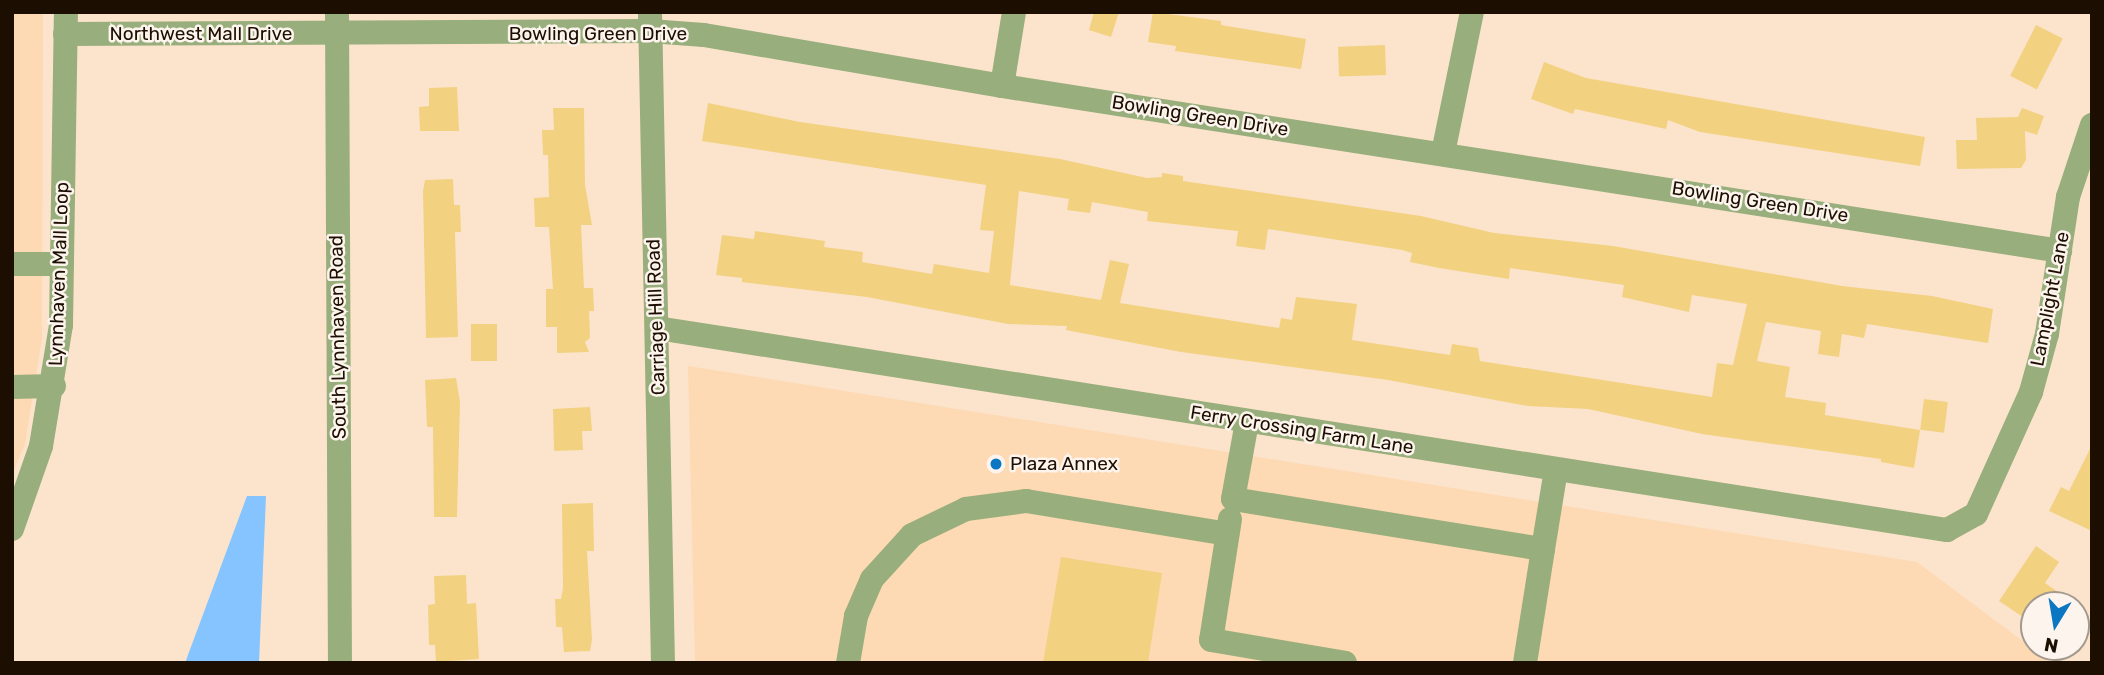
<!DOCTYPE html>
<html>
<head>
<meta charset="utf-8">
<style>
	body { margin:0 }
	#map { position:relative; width:2104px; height:675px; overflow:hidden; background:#fce4cc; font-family:Rubik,sans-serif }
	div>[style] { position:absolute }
	.built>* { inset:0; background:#fdd9b4 }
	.water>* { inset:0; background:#85c4fe }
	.building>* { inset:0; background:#f2d181; transform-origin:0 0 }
	.minor>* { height:24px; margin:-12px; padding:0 12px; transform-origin:12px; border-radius:12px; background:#98ae7c }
	.dots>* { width:19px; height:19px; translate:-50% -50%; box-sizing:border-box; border:4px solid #fdf5ed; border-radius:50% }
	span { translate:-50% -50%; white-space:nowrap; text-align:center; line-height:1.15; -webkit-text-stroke:5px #fdf5ed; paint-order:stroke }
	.street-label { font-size:19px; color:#1c0f02 }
	.poi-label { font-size:19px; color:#1c0f02 }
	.left { translate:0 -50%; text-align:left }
	.frame { position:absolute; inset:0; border:14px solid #1c0f02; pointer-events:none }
	.north { position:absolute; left:2020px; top:591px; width:70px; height:70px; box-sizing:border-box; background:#fdf5ed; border:2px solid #a3998f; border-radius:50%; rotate:191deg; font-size:19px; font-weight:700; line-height:28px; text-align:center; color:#1c0f02 }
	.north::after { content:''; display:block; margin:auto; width:24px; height:32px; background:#0b76c1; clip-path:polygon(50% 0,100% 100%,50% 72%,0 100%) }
</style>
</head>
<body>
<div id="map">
	<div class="built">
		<div style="clip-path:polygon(12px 12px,43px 12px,42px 338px,25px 444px,12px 475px)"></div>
		<div style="clip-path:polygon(688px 366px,1917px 562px,2052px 663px,695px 663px)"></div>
	</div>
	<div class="water">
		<div style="clip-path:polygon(247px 496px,266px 496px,259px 663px,185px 663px)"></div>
	</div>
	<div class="building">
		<div style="clip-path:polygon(1094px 12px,1119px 12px,1111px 37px,1089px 30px)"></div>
		<div style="clip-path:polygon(1153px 12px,1221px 21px,1221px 25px,1306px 39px,1301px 69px,1175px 51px,1176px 46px,1148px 42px)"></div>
		<div style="left:2036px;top:25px;width:30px;height:57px;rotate:27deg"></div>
		<div style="left:1385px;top:45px;width:30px;height:47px;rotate:88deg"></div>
		<div style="clip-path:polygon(1544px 62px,1586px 78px,1925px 137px,1920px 166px,1700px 132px,1668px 120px,1666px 129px,1575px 109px,1573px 114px,1531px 99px)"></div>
		<div style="clip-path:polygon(457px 87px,459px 131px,420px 131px,419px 107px,429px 106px,429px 88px)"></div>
		<div style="clip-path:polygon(evenodd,708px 103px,800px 122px,1060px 159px,1147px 178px,1162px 177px,1162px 173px,1183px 176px,1183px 181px,1421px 216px,1494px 233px,1613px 246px,1842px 286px,1932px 296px,1993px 309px,1988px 343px,1867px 324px,1864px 338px,1842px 334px,1839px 357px,1818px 354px,1821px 331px,1766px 322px,1757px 361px,1790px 367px,1785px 397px,1826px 403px,1825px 415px,1920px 430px,1914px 468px,1881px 462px,1881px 459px,1702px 434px,1588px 409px,1528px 406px,1388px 380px,1181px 352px,1066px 330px,1067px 326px,1008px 324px,867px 297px,742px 282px,742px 278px,716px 275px,722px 235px,754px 239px,755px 231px,825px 241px,824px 247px,863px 252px,862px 262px,932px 274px,934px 264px,989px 273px,994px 231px,980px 230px,986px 185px,702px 141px,708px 103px,1019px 191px,1069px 199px,1067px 210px,1090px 213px,1092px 202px,1148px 212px,1147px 221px,1238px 231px,1236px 246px,1265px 250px,1268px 229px,1402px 250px,1412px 253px,1410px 262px,1439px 268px,1509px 279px,1510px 268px,1624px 285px,1622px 297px,1689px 312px,1692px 295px,1747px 304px,1733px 365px,1717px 363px,1712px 397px,1480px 361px,1478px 348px,1452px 344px,1450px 355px,1352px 340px,1357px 304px,1296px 297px,1292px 320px,1281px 318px,1279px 328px,1120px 303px,1129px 264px,1110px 260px,1101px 300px,1010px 285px,1019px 191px)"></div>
		<div style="clip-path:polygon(553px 108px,584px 108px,585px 185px,592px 225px,581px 225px,584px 288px,593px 288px,594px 311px,589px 311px,590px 338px,585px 342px,589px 352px,557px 353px,557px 327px,546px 327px,546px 289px,553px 289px,549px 227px,535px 227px,534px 198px,549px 197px,548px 155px,543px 155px,542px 130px,554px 130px)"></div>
		<div style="clip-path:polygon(2022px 108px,2044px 116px,2037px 135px,2025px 131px,2026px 160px,2021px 168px,1957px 169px,1956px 140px,1977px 140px,1976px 118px,2018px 117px)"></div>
		<div style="clip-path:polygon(453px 179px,454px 205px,460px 205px,461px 232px,455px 232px,458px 337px,426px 338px,423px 191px,425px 180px)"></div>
		<div style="left:471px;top:324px;width:26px;height:37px"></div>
		<div style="clip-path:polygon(456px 378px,460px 402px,457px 517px,434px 517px,433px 427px,427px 427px,425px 380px)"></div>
		<div style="left:1924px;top:399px;width:24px;height:31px;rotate:7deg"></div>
		<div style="clip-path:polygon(590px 407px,592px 431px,582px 431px,583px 450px,554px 451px,553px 409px)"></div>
		<div style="clip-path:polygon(2092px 445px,2092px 531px,2049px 511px,2061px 487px,2069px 491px)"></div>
		<div style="clip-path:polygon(593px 503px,594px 551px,587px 551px,592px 640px,590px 651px,564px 652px,562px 627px,556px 627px,555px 599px,561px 599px,563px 588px,562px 504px)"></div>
		<div style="clip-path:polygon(2036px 546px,2059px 562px,2045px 583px,2077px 605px,2031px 605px,2023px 617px,1999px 601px)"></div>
		<div style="clip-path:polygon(1061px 557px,1162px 573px,1148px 663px,1043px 663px)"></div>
		<div style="clip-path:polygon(466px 575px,467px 604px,476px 603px,479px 659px,436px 662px,435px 645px,429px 645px,428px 605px,435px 604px,434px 576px)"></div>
	</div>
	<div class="minor">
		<div style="left:337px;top:12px;width:651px;rotate:89.74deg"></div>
		<div style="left:650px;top:12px;width:651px;rotate:88.86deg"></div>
		<div style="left:65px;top:34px;width:585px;rotate:-0.29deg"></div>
		<div style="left:650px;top:31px;width:54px;rotate:4.2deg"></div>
		<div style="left:704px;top:35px;width:302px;rotate:9.7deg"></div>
		<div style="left:1002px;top:86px;width:1071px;rotate:8.86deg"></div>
		<div style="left:1002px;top:86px;width:75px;rotate:-80.8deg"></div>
		<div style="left:1443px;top:153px;width:144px;rotate:-78.4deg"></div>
		<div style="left:12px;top:264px;width:50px"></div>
		<div style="left:657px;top:328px;width:1306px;rotate:8.9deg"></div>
		<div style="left:1947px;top:530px;width:33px;rotate:-29deg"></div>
		<div style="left:1976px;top:514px;width:134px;rotate:-65.7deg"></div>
		<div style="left:2031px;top:392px;width:60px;rotate:-74.6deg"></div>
		<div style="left:2047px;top:334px;width:139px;rotate:-81.3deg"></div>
		<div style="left:2068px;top:197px;width:76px;rotate:-71.6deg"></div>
		<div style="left:12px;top:387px;width:42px;rotate:-1.4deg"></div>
		<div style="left:1247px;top:422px;width:78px;rotate:100.3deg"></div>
		<div style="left:1233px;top:499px;width:314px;rotate:9.2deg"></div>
		<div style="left:1543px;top:549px;width:80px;rotate:-80.7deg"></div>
		<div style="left:1230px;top:519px;width:122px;rotate:98.9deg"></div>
		<div style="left:1211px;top:640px;width:136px;rotate:9.7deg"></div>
		<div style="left:12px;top:529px;width:88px;rotate:-70.7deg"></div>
		<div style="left:41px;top:446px;width:123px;rotate:-80.6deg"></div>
		<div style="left:61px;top:325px;width:313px;rotate:-89.1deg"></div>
		<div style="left:848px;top:663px;width:48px;rotate:-80.3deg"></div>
		<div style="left:856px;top:616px;width:40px;rotate:-66.6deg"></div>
		<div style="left:872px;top:579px;width:59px;rotate:-47.7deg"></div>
		<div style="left:912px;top:535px;width:60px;rotate:-25.7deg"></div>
		<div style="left:966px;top:509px;width:61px;rotate:-7.6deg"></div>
		<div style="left:1026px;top:501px;width:204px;rotate:9.3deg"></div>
		<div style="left:1525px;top:663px;width:115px;rotate:-81deg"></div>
	</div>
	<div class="dots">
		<div style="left:996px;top:464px;background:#0b76c1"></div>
	</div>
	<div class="street-label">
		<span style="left:201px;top:34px">Northwest Mall Drive</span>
		<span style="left:598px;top:34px">Bowling Green Drive</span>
		<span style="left:1200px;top:116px;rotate:9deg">Bowling Green Drive</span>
		<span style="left:1760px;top:202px;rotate:9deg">Bowling Green Drive</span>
		<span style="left:59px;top:274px;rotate:-88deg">Lynnhaven Mall Loop</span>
		<span style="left:2050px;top:299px;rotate:-79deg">Lamplight Lane</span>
		<span style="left:656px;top:317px;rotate:-92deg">Carriage Hill Road</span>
		<span style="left:338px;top:337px;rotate:-91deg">South Lynnhaven Road</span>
		<span style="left:1302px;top:430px;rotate:9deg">Ferry Crossing Farm Lane</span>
	</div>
	<div class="poi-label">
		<span class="left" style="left:1010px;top:464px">Plaza Annex</span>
	</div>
	<div class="frame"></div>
	<div class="north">N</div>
</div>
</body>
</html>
